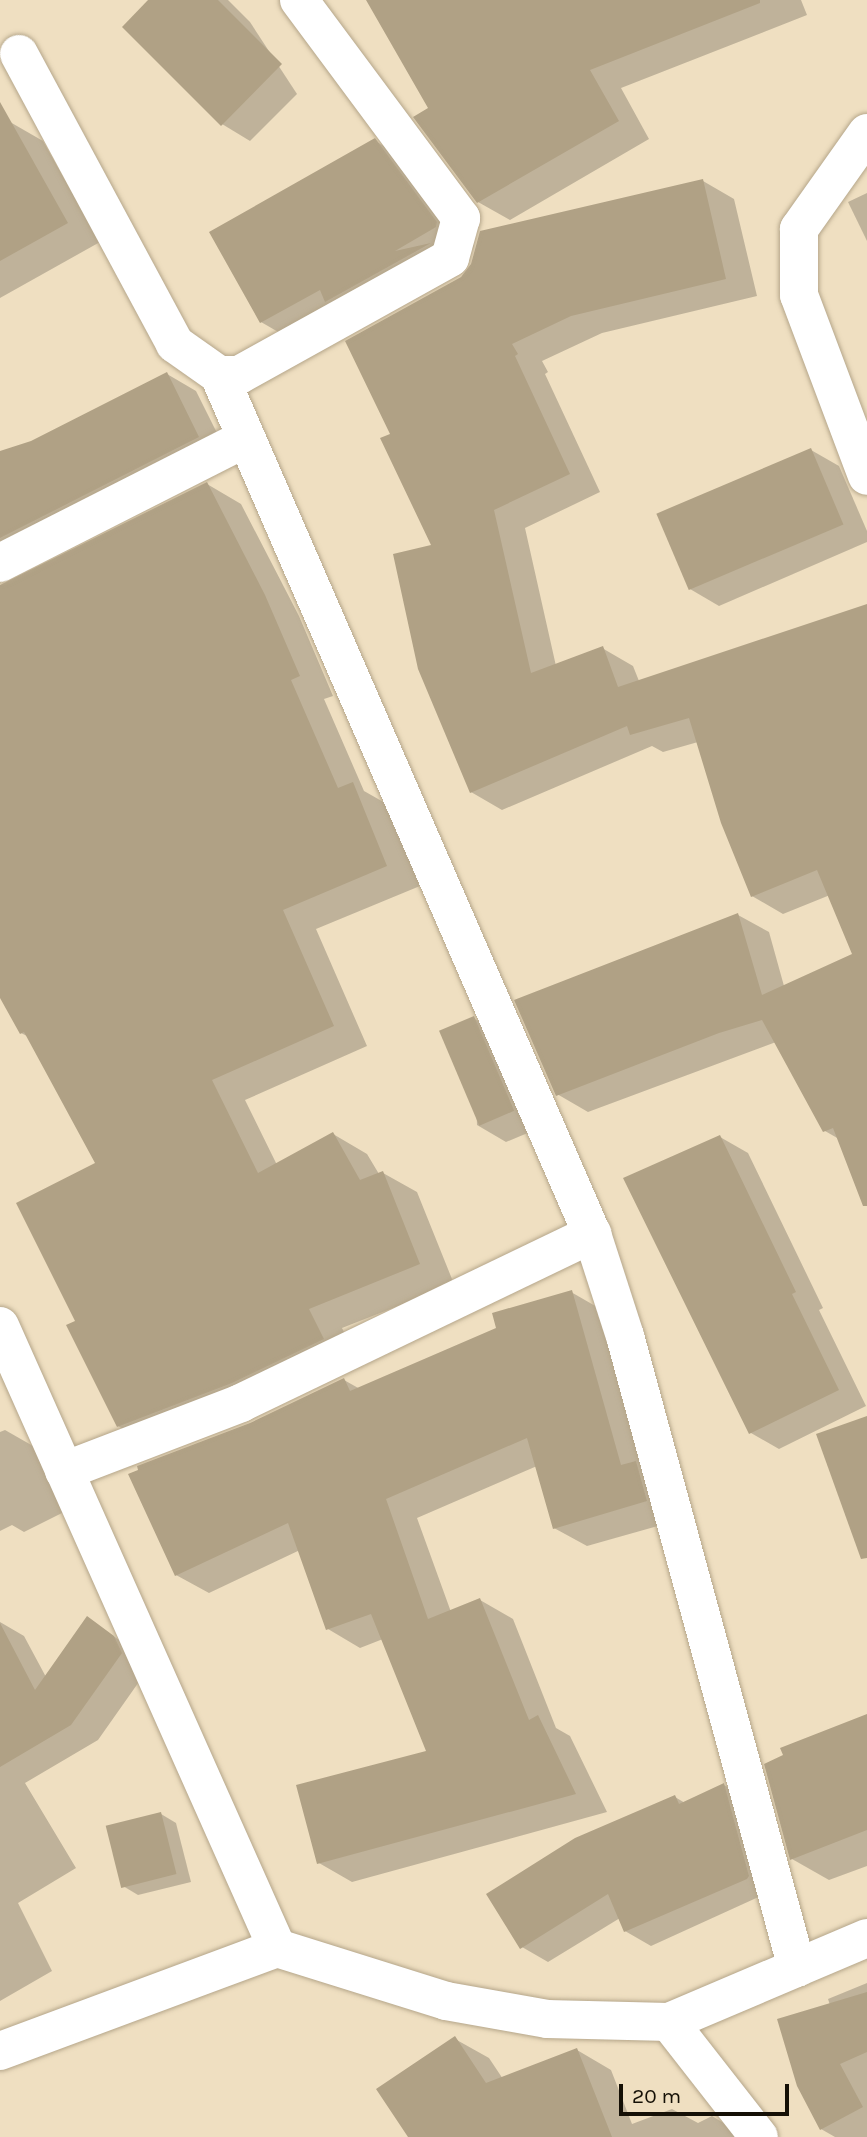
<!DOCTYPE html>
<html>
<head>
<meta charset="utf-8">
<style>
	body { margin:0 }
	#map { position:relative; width:867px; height:2137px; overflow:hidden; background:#efdfc1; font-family:Karla,sans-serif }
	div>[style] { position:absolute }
	.shadow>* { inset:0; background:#0003 }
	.building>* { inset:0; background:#b0a185; transform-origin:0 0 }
	.roads { filter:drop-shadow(0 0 2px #b5a68a) drop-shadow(0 0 2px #b5a68a) }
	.minor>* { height:38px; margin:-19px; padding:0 19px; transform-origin:19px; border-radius:19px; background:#fff }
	span { translate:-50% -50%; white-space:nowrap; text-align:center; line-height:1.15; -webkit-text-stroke:6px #efdfc1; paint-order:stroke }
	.scale { position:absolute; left:619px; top:2084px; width:170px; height:32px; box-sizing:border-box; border:4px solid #151006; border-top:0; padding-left:9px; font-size:21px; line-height:24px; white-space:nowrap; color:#151006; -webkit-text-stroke:5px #efdfc1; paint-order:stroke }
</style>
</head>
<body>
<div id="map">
	<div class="shadow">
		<div style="clip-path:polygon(151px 0,228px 0,250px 22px,297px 94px,250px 141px,222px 124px)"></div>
		<div style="clip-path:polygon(368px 0,801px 0,807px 15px,621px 88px,649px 139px,510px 220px,478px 202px,430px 109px)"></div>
		<div style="clip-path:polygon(10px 122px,43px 141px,100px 242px,0 298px,0 127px)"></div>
		<div style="clip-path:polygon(375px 141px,413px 162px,474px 245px,473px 249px,299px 344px,261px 322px)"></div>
		<div style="clip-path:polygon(703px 181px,734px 199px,757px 296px,602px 333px,542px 361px,548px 372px,545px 374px,600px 492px,525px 528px,556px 666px,602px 648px,633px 666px,639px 681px,867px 606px,867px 1204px,839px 1139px,825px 1131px,776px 1042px,588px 1112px,557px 1094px,738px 915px,769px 932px,784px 986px,854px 954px,830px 895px,783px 914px,752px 896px,698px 742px,663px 752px,652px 746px,502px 810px,471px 792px,433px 546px,392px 435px)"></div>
		<div style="clip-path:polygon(867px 193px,867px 241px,848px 202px)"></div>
		<div style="clip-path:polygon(167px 374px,196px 391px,227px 453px,0 543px,0 452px,31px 443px)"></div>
		<div style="clip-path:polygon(811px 450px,839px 466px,867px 531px,867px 542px,719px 606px,690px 589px)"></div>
		<div style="clip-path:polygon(207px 484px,241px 504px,299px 616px,333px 696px,324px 699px,364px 791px,387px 804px,420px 886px,316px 929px,367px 1046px,245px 1100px,277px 1165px,333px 1134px,367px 1154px,379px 1174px,383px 1173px,417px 1192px,454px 1284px,342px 1328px,357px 1358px,153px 1446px,118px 1426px,77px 1321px,98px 1164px,29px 1037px,21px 1033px,0 995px,0 594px)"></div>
		<div style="clip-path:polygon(473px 1018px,502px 1034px,542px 1127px,506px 1142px,477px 1125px)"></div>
		<div style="clip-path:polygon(720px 1137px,748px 1153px,823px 1308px,819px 1310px,866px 1406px,779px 1449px,751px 1433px)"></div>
		<div style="clip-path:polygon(571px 1292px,604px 1311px,679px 1520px,587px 1546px,554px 1528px,537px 1466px,417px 1518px,451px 1612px,480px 1600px,513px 1619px,556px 1728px,570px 1736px,607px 1812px,352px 1882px,319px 1863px,428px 1752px,383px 1639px,360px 1648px,328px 1629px,300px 1550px,209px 1593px,176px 1575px,251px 1424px,344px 1380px,360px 1389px,498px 1329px)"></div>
		<div style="clip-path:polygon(5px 1430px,33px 1446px,66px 1511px,24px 1532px,12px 1525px,0 1531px,0 1432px)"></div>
		<div style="clip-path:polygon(87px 1619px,141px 1654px,148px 1669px,98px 1740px,25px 1783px,76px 1868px,18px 1903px,52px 1971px,0 2001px,0 1622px,24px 1636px,46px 1677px)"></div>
		<div style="clip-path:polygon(867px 1716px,867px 1866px,829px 1880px,792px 1859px)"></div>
		<div style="clip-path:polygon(724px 1785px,750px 1800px,774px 1890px,651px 1946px,625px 1931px,620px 1918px,548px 1962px,522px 1947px,675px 1797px,685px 1803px)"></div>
		<div style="clip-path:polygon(161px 1814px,176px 1823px,191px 1882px,138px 1895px,123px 1886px)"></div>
		<div style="clip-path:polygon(867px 1983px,867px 2137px,835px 2137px,821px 2129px,830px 2005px,828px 1999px)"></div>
		<div style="clip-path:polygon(455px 2039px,489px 2058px,503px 2079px,577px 2050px,611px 2070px,632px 2124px,672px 2109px,698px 2123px,712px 2116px,747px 2137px,410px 2137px)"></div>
	</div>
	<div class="building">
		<div style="clip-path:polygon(148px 0,218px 0,282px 64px,221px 126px,122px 27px)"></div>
		<div style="clip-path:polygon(366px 0,760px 0,760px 3px,590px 70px,619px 121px,477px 203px,413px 117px,428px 108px)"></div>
		<div style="clip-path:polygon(0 102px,68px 223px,0 261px)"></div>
		<div style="clip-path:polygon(375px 138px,437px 222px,436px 227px,395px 251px,431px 243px,325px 302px,320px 290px,260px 323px,209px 232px)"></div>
		<div style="clip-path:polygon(703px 179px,726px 279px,571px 316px,512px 344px,518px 354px,515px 356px,570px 474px,494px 510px,531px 673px,603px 646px,618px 687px,867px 604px,867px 1206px,863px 1206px,833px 1128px,823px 1132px,762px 1020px,719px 1033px,556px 1096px,514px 1000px,738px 913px,762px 995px,852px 954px,817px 870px,751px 897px,721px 823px,689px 718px,630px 735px,627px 726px,470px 793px,418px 669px,393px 554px,431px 545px,380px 438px,390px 434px,345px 341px,461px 277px,471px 264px,480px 231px)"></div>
		<div style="clip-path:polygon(167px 372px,199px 437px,0 538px,0 451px,31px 441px)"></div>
		<div style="left:811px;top:448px;width:83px;height:168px;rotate:67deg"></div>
		<div style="clip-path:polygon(207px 482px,265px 595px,300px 676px,291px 680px,338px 788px,353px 782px,387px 866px,283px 910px,334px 1026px,212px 1080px,258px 1173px,333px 1132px,360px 1180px,383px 1171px,420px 1264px,309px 1309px,324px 1339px,232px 1383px,117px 1427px,66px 1325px,75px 1321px,16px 1203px,95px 1163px,24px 1032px,20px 1034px,0 998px,0 585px)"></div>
		<div style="left:474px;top:1016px;width:103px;height:38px;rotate:67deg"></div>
		<div style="clip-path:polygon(720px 1135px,796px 1292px,792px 1294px,839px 1390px,749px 1434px,623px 1178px)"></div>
		<div style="clip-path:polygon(572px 1290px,621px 1465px,636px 1461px,647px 1501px,553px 1529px,527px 1438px,386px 1499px,428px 1619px,480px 1598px,529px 1720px,538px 1715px,576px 1794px,317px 1864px,296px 1785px,426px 1751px,371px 1614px,326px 1630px,288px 1523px,175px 1576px,128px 1474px,138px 1470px,137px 1466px,250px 1423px,344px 1378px,350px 1391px,496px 1328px,492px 1313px)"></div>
		<div style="clip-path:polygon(867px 1416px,867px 1558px,861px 1559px,816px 1434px)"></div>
		<div style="clip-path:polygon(87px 1616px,114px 1636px,122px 1653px,71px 1725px,0 1767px,0 1623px,35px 1690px)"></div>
		<div style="clip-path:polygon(867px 1714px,867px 1830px,790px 1860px,764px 1764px,783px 1755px,780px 1748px)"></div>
		<div style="clip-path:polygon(724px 1783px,749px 1876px,747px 1879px,624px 1932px,608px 1894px,520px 1949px,486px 1894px,575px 1838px,675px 1795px,679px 1804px)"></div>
		<div style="left:161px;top:1812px;width:64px;height:57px;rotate:76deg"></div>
		<div style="clip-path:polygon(867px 1992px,867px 2052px,840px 2064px,863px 2107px,820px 2130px,797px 2086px,777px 2019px)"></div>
		<div style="clip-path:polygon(455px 2036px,486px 2083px,577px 2048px,612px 2137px,408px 2137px,376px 2089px)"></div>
	</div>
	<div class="roads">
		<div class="minor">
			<div style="left:299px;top:0;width:272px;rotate:53.4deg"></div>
			<div style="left:461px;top:218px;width:41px;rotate:105.4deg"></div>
			<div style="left:450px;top:258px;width:241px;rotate:151deg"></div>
			<div style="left:239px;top:375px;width:20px;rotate:180deg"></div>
			<div style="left:219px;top:375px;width:936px;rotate:66.53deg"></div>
			<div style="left:592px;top:1234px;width:107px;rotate:72.1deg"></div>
			<div style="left:625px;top:1336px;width:655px;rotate:74.78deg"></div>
			<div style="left:19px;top:54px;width:329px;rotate:61.7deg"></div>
			<div style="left:175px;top:344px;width:54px;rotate:35.2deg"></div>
			<div style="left:867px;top:133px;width:118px;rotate:125.3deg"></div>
			<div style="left:799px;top:229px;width:66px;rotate:90deg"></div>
			<div style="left:799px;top:295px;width:193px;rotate:69.4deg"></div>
			<div style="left:0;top:563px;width:276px;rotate:-26.9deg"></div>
			<div style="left:0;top:1326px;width:681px;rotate:65.99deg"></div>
			<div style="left:64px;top:1471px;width:190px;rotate:-21deg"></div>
			<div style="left:241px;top:1403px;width:390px;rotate:-25.7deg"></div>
			<div style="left:669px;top:2022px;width:146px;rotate:52deg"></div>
			<div style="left:0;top:2051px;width:296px;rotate:-20.4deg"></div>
			<div style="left:277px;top:1948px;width:177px;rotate:17.4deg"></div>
			<div style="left:446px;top:2001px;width:103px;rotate:10.1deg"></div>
			<div style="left:547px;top:2019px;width:122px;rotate:1.4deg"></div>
			<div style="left:669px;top:2022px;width:215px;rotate:-23deg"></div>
		</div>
	</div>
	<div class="scale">20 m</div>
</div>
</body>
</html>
